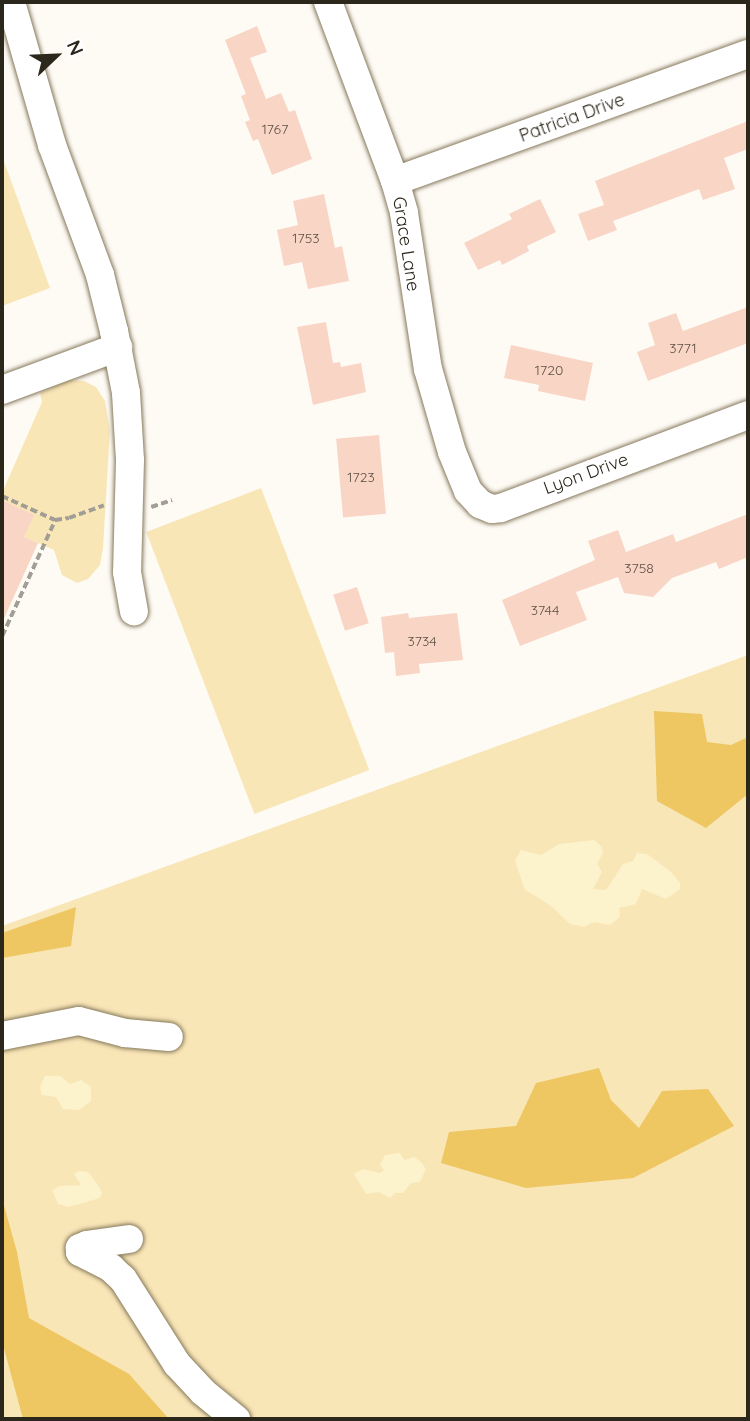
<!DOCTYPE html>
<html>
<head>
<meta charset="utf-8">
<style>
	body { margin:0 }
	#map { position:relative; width:750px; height:1421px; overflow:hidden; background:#fefbf5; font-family:Quicksand,sans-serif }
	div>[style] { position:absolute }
	.green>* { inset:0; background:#f9e6b7; transform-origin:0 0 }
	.forest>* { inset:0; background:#eec662 }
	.sand>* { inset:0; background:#fcf2cc }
	.building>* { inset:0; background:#f9d5c5; transform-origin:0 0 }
	.path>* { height:3.5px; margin-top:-1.75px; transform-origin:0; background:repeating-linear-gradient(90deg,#a29e95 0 7px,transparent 0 10.5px) }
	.roads { filter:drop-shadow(0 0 2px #86795c) drop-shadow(0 0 2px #86795c) }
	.minor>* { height:28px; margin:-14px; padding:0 14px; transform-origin:14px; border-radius:14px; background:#fff }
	span { translate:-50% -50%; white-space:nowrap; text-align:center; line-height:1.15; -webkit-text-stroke:5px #fff; paint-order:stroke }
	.number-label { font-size:14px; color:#5f5246 }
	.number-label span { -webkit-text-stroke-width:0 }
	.street-label { font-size:18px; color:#2c271b }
	.frame { position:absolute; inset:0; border:4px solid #2c271b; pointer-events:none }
	.north { position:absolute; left:21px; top:21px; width:70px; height:70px; -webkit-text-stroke:5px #fff; paint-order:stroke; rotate:67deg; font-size:19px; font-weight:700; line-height:28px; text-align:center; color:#2c271b }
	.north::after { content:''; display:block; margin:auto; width:24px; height:32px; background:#2c271b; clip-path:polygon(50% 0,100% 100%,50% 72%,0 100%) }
</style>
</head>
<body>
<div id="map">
	<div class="green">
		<div style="clip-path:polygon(2px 156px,50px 288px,2px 306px)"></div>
		<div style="clip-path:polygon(68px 380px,84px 381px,96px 387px,105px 401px,110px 430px,103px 548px,100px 565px,88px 579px,77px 583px,62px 575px,54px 550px,24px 537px,33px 515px,2px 500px,2px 493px,42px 402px,40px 393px)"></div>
		<div style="left:261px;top:488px;width:302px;height:123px;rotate:69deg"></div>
		<div style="clip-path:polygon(748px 655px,748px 1419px,2px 1419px,2px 926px)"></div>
	</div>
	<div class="forest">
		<div style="clip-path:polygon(654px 711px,702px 714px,707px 742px,731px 745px,748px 737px,748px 794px,706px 828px,657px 801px)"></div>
		<div style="clip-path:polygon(76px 907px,71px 946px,2px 958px,2px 933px)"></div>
		<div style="clip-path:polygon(599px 1068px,611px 1100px,639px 1128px,662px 1091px,708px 1089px,734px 1126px,633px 1178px,526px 1188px,441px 1163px,449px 1132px,516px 1126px,536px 1083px)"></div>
		<div style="clip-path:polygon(3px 1202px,17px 1252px,29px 1318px,129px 1374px,169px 1419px,23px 1419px,2px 1341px)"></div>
	</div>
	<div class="sand">
		<div style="clip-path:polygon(594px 840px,602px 847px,603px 853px,597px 864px,602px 872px,593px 889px,606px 890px,623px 864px,633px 861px,637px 853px,647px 854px,670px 871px,680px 883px,680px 889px,666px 899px,642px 889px,636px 904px,619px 908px,620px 917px,610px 925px,594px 922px,584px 927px,570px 924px,550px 905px,525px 890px,515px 861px,521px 850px,541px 855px,559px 844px)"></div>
		<div style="clip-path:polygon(45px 1076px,60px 1076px,70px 1084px,81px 1080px,91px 1087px,91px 1101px,79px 1110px,63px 1109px,56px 1097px,42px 1095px,40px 1087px)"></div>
		<div style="clip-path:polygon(400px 1153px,404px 1160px,414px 1157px,421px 1162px,426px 1169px,420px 1182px,411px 1183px,403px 1193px,395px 1193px,390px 1198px,379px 1192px,366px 1194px,354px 1174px,363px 1169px,380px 1173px,384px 1170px,380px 1165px,385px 1155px)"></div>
		<div style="clip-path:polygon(79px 1171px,88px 1172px,98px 1185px,102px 1193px,100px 1198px,69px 1207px,58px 1204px,52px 1190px,60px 1186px,81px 1185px,74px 1174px)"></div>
	</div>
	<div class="building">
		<div style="clip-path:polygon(257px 26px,267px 52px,250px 58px,266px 99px,281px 93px,289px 112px,295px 110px,312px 159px,272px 175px,258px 139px,253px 141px,245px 122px,250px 120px,241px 96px,246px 94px,225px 40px)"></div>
		<div style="clip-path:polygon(748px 121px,748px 149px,724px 158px,735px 189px,703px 200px,699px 189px,613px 221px,617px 230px,588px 241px,578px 214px,604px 205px,595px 181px)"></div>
		<div style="clip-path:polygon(324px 194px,335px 248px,342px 246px,349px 281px,308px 289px,302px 262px,284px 266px,277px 230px,298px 225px,293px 201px)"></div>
		<div style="clip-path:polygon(540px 199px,556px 232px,527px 246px,529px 251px,502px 265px,500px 260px,478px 270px,464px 243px,512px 219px,509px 214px)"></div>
		<div style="clip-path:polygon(748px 307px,748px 343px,648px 381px,637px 352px,655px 345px,648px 323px,676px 313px,683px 331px)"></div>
		<div style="clip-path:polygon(326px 322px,333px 363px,340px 362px,341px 367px,361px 363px,366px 392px,313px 405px,297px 327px)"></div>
		<div style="clip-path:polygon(511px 345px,593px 363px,585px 401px,538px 391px,539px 385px,504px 378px)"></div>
		<div style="left:379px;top:435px;width:79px;height:43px;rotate:85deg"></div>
		<div style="clip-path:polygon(2px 500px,34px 515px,24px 537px,38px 543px,2px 623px)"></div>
		<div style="clip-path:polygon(748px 514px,748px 557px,719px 569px,716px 562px,672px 578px,653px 597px,624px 593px,618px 577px,576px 592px,587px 620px,520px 646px,502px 600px,595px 560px,588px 541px,618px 530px,626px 552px,673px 534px,676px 542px)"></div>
		<div style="left:357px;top:587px;width:38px;height:25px;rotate:72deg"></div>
		<div style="clip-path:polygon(408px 613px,409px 618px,457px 613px,463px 660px,419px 664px,420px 673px,396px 676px,394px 652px,385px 653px,381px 617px)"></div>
	</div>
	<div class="path">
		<div style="left:2px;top:496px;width:58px;rotate:24.4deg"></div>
		<div style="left:55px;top:520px;width:14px;rotate:-8deg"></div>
		<div style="left:69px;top:518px;width:37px;rotate:-20deg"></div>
		<div style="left:151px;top:507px;width:22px;rotate:-18deg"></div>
		<div style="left:2px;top:636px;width:128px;rotate:-65.4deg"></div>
	</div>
	<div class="roads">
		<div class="minor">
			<div style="left:11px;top:2px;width:149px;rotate:74deg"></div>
			<div style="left:52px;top:145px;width:139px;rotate:69.7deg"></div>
			<div style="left:100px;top:275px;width:58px;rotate:76deg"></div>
			<div style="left:114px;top:331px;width:63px;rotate:79deg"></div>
			<div style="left:126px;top:393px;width:67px;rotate:86.6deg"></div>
			<div style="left:130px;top:460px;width:112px;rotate:91.5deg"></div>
			<div style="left:127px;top:572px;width:40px;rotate:80deg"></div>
			<div style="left:328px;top:2px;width:191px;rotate:69.5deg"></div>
			<div style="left:395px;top:181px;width:33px;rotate:74deg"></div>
			<div style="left:404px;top:213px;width:158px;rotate:81.3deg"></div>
			<div style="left:428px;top:369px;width:86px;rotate:73.9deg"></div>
			<div style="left:452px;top:452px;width:42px;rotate:67.7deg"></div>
			<div style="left:468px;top:491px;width:18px;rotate:47deg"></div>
			<div style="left:480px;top:504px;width:13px;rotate:23deg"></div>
			<div style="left:492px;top:509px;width:9px;rotate:-6deg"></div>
			<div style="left:501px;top:508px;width:264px;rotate:-20.6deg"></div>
			<div style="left:395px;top:181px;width:375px;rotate:-19.8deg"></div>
			<div style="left:2px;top:390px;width:124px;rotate:-20.3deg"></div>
			<div style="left:2px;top:1036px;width:78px;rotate:-11deg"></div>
			<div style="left:79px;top:1021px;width:48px;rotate:14.6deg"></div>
			<div style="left:125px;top:1033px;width:44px;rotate:5.2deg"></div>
			<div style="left:129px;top:1239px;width:42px;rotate:171.9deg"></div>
			<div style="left:87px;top:1245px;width:8px;rotate:157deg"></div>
			<div style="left:80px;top:1248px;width:4px;rotate:90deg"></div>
			<div style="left:80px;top:1252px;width:35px;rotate:27deg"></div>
			<div style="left:111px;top:1268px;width:16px;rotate:43deg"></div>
			<div style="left:123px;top:1279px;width:101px;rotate:57.6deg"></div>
			<div style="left:177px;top:1364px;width:38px;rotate:47deg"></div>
			<div style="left:203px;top:1392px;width:43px;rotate:39.3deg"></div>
		</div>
	</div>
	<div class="number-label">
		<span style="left:275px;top:129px">1767</span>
		<span style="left:306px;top:238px">1753</span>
		<span style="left:683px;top:348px">3771</span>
		<span style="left:549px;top:370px">1720</span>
		<span style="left:361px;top:477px">1723</span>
		<span style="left:639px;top:568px">3758</span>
		<span style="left:545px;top:610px">3744</span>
		<span style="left:422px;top:641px">3734</span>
	</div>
	<div class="street-label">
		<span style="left:572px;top:118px;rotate:-20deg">Patricia Drive</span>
		<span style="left:406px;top:244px;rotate:81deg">Grace Lane</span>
		<span style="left:586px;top:474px;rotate:-20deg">Lyon Drive</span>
	</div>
	<div class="frame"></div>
	<div class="north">N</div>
</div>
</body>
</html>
